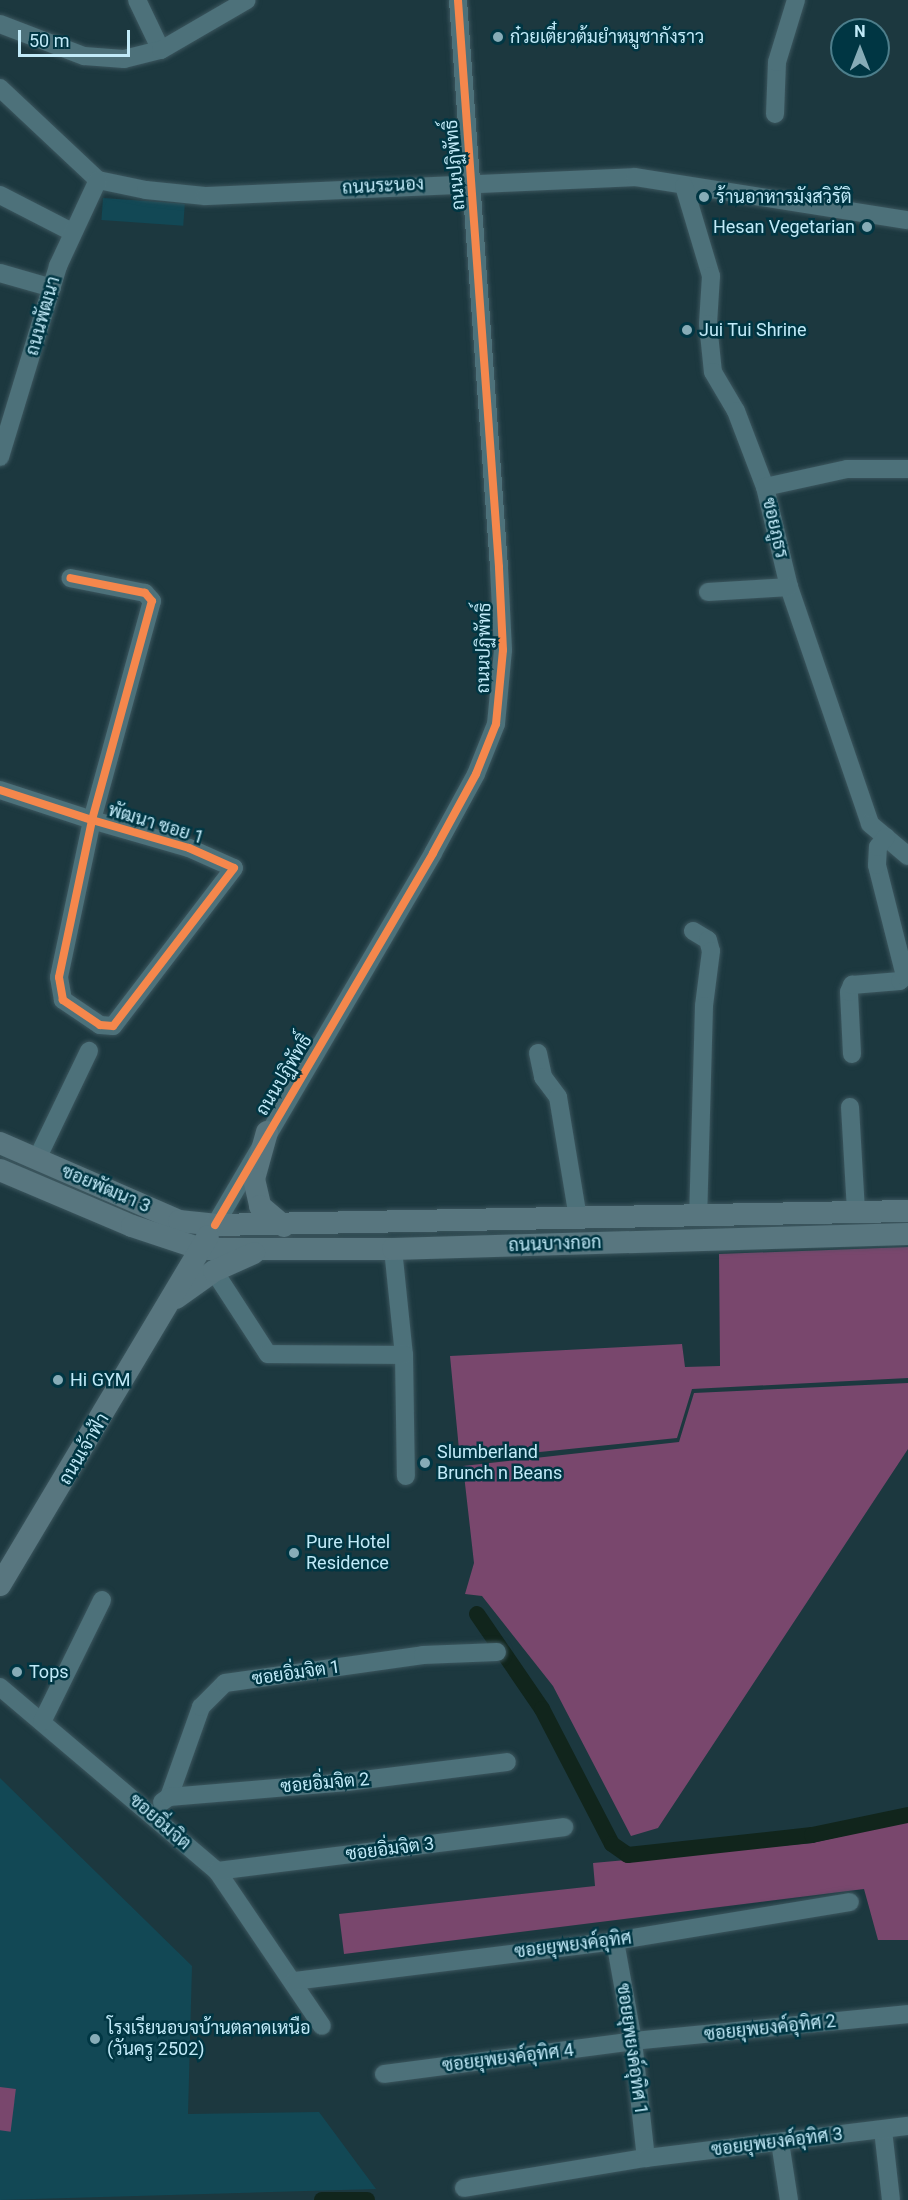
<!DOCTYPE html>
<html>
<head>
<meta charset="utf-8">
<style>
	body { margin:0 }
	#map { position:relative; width:908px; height:2200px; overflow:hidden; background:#1c383f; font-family:Roboto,Sarabun,sans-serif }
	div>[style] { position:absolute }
	.built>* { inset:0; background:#124855; transform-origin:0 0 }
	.green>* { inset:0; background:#79476d; transform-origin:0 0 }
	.canal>* { height:16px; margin:-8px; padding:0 8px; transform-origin:8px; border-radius:8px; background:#11251c }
	.roads { filter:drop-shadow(0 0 2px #3c565e) drop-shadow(0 0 2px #3c565e) }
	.minor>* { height:18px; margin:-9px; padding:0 9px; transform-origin:9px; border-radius:9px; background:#4d717a }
	.major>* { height:22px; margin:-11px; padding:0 11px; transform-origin:11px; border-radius:11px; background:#58767f }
	.cycleway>* { height:8px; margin:-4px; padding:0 4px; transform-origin:4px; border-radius:4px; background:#f5874c }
	.dots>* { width:16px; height:16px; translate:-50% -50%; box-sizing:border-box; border:3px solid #003643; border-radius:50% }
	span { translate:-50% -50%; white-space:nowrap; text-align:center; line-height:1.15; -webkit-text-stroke:5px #003643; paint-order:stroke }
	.poi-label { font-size:18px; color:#c1eaf8 }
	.left { translate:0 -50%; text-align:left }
	.right { translate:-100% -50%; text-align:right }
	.street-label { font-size:18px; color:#c1eaf8 }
	.north { position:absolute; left:830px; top:18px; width:60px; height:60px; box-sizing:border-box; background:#003643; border:2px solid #4d7e8b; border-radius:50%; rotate:0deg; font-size:16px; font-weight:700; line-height:24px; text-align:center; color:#c1eaf8 }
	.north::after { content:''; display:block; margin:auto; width:21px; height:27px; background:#87acb7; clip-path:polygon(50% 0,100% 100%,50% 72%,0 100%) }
	.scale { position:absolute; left:18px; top:30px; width:112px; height:27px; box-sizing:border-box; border:3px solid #c1eaf8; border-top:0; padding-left:8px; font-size:18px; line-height:21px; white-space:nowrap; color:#c1eaf8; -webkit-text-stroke:4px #003643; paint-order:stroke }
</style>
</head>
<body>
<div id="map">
	<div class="built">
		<div style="left:103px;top:198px;width:82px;height:22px;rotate:4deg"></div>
		<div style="clip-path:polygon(0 1778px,192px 1966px,188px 2114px,319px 2112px,376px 2189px,0 2200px)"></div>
	</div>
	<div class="green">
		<div style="clip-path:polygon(908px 1247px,908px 1378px,692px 1389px,677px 1438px,460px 1460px,450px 1356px,682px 1344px,685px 1367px,720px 1366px,719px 1254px)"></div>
		<div style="clip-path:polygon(908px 1383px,908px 1449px,658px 1828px,631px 1836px,553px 1686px,482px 1596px,465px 1594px,474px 1563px,463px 1466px,679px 1442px,694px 1393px)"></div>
		<div style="clip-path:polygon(908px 1821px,908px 1940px,878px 1940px,864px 1889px,344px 1954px,339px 1914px,595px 1886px,593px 1863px,812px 1843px)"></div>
		<div style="left:0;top:2087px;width:16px;height:43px;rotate:7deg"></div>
	</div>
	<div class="canal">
		<div style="left:477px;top:1614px;width:115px;rotate:55.6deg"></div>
		<div style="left:542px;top:1709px;width:152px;rotate:62.6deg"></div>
		<div style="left:612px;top:1844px;width:19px;rotate:35deg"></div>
		<div style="left:628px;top:1855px;width:185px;rotate:-6.2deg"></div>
		<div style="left:812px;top:1835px;width:98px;rotate:-11.8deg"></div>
		<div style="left:322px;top:2200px;width:45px"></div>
	</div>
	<div class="roads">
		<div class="minor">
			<div style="left:137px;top:0;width:55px;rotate:64.4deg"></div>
			<div style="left:0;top:24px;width:90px;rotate:20.9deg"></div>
			<div style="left:84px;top:56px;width:40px;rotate:4.3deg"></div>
			<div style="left:124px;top:59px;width:38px;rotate:-14deg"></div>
			<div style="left:161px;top:50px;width:99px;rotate:-30.2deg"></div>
			<div style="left:0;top:88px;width:134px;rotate:43.2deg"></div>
			<div style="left:98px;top:180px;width:49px;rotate:11.8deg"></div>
			<div style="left:146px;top:190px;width:59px;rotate:5.8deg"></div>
			<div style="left:205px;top:196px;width:430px;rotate:-2.5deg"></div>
			<div style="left:635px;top:177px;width:276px;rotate:9deg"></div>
			<div style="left:775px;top:114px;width:52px;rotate:-87.8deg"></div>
			<div style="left:777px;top:62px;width:65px;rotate:-73deg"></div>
			<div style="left:684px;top:186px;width:94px;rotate:73.3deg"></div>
			<div style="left:711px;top:276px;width:48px;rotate:93.6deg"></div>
			<div style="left:708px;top:324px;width:48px;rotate:84.1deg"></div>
			<div style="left:713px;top:372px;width:45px;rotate:59.5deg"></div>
			<div style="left:736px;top:411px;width:81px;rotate:69.1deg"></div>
			<div style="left:765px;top:487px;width:103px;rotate:76.5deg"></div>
			<div style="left:789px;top:587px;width:250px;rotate:71.1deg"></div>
			<div style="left:870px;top:824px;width:50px;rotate:40.1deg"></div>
			<div style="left:0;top:195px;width:81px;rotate:27.2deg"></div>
			<div style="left:0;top:273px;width:54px;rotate:16.1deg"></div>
			<div style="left:0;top:457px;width:200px;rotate:-73.1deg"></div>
			<div style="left:58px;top:266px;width:95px;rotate:-65.1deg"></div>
			<div style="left:765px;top:487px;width:84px;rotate:-12.4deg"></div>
			<div style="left:847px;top:469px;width:61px"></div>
			<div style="left:708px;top:592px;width:81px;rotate:-3.5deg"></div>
			<div style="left:0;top:790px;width:97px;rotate:18.1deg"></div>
			<div style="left:92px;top:820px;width:101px;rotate:16.1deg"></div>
			<div style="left:189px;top:848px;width:49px;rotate:24deg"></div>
			<div style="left:234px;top:868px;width:199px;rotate:127.4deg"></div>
			<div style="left:113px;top:1026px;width:13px;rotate:-176deg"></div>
			<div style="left:100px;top:1025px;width:45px;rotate:-146deg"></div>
			<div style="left:63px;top:1000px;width:23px;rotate:-100deg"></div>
			<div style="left:59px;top:977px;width:160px;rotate:-78.1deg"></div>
			<div style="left:92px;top:820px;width:227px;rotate:-74.7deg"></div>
			<div style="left:152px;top:601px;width:11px;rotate:-131deg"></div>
			<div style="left:145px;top:593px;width:76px;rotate:-168.7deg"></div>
			<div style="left:693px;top:931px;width:17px;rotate:31deg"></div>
			<div style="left:708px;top:940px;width:11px;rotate:75deg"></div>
			<div style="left:711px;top:951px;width:55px;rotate:97.3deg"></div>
			<div style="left:704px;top:1006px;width:210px;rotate:91.6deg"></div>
			<div style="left:538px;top:1053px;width:25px;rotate:78deg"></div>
			<div style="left:543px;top:1077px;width:25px;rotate:53deg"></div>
			<div style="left:558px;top:1097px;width:123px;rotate:80.6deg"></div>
			<div style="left:852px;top:1054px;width:62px;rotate:-92.8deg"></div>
			<div style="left:849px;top:992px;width:8px;rotate:-67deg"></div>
			<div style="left:852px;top:985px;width:48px;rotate:-4.8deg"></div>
			<div style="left:900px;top:981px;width:7px;rotate:-45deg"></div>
			<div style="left:905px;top:976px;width:114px;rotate:-104.2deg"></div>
			<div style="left:877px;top:865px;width:18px;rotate:-87deg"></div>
			<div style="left:878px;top:847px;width:13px;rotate:-51deg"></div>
			<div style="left:850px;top:1107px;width:105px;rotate:86.7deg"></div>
			<div style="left:37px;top:1159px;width:120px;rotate:-64.3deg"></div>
			<div style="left:215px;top:1225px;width:431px;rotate:-59.6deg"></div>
			<div style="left:433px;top:853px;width:90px;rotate:-61.4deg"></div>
			<div style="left:476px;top:774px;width:54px;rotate:-68.2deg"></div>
			<div style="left:496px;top:724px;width:74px;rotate:-84.6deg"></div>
			<div style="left:503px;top:650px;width:83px;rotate:-92.8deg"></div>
			<div style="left:499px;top:567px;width:568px;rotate:-94.14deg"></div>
			<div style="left:393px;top:1249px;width:107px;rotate:84.1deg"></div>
			<div style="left:404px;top:1355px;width:121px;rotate:89.1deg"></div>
			<div style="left:214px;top:1271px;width:99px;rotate:57deg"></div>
			<div style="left:268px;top:1354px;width:136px;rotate:0.4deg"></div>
			<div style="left:0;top:1687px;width:285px;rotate:40.3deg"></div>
			<div style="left:217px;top:1871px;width:187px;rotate:55.9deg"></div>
			<div style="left:42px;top:1722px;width:136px;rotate:-63.8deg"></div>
			<div style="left:169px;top:1797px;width:96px;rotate:-70.4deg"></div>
			<div style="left:201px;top:1707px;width:34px;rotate:-45deg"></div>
			<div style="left:225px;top:1683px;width:200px;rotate:-8deg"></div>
			<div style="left:423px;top:1655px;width:74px;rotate:-2.3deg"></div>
			<div style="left:162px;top:1802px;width:9px;rotate:-36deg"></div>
			<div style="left:169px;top:1797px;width:179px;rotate:-4.8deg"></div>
			<div style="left:347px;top:1782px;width:161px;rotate:-7.1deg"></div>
			<div style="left:217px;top:1871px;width:350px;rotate:-7.2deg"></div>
			<div style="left:615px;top:1941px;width:102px;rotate:79.8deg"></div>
			<div style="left:633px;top:2041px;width:118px;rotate:83.7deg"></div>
			<div style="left:294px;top:1981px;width:323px;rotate:-7.1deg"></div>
			<div style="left:615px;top:1941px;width:238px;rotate:-9.4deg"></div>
			<div style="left:384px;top:2074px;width:251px;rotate:-7.5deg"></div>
			<div style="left:633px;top:2041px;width:276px;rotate:-5.6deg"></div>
			<div style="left:883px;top:2130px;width:70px;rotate:83.5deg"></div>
			<div style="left:780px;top:2142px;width:59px;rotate:81.2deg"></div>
			<div style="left:464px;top:2188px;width:184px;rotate:-9.4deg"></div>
			<div style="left:646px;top:2158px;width:264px;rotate:-7deg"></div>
		</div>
		<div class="major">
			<div style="left:267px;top:1132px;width:49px;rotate:105.5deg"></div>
			<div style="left:254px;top:1179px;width:28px;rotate:77deg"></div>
			<div style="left:260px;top:1206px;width:31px;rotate:40deg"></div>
			<div style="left:0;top:1143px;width:195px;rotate:23.5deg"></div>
			<div style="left:179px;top:1221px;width:36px;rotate:6deg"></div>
			<div style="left:215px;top:1225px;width:693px;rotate:-1.16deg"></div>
			<div style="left:0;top:1170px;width:143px;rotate:23deg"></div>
			<div style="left:132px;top:1226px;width:73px;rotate:18.4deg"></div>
			<div style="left:201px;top:1249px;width:192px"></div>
			<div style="left:393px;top:1249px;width:515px;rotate:-1.67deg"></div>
			<div style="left:176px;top:1298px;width:47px;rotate:-35.4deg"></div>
			<div style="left:214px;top:1271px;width:44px;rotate:-24.2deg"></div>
			<div style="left:0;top:1585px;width:406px;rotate:-59.2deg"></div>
		</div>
	</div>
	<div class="cycleway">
		<div style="left:0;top:790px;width:97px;rotate:18.1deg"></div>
		<div style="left:92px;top:820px;width:101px;rotate:16.1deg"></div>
		<div style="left:189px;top:848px;width:49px;rotate:24deg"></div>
		<div style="left:234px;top:868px;width:199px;rotate:127.4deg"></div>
		<div style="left:113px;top:1026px;width:13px;rotate:-176deg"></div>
		<div style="left:100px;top:1025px;width:45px;rotate:-146deg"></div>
		<div style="left:63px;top:1000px;width:23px;rotate:-100deg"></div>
		<div style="left:59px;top:977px;width:160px;rotate:-78.1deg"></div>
		<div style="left:92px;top:820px;width:227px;rotate:-74.7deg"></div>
		<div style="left:152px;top:601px;width:11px;rotate:-131deg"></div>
		<div style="left:145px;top:593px;width:76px;rotate:-168.7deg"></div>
		<div style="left:215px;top:1225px;width:431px;rotate:-59.6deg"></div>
		<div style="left:433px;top:853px;width:90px;rotate:-61.4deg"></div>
		<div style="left:476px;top:774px;width:54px;rotate:-68.2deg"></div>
		<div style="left:496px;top:724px;width:74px;rotate:-84.6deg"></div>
		<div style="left:503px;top:650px;width:83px;rotate:-92.8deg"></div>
		<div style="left:499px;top:567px;width:568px;rotate:-94.14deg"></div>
	</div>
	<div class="dots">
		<div style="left:498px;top:37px;background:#87acb7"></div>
		<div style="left:704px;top:197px;background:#87acb7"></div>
		<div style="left:867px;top:227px;background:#87acb7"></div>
		<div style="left:687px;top:330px;background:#87acb7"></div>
		<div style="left:58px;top:1380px;background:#87acb7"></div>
		<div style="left:425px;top:1463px;background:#87acb7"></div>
		<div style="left:294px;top:1553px;background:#87acb7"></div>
		<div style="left:17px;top:1672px;background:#87acb7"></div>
		<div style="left:95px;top:2039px;background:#87acb7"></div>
	</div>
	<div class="poi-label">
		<span class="left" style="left:510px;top:37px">ก๋วยเตี๋ยวต้มยำหมูชากังราว</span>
		<span class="left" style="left:716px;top:197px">ร้านอาหารมังสวิรัติ</span>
		<span class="right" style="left:855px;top:227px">Hesan Vegetarian</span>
		<span class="left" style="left:699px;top:330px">Jui Tui Shrine</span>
		<span class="left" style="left:70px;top:1380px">Hi GYM</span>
		<span class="left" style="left:437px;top:1463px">Slumberland<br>Brunch n Beans</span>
		<span class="left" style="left:306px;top:1553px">Pure Hotel<br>Residence</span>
		<span class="left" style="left:29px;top:1672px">Tops</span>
		<span class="left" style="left:107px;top:2039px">โรงเรียนอบจบ้านตลาดเหนือ<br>(วันครู 2502)</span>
	</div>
	<div class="street-label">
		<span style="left:455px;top:165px;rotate:-95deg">ถนนปฏิพัทธิ์</span>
		<span style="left:383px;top:186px;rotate:-3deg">ถนนระนอง</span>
		<span style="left:43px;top:316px;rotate:-74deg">ถนนพัฒนา</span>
		<span style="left:775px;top:528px;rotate:77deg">ซอยภูธร</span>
		<span style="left:484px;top:648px;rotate:-89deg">ถนนปฏิพัทธิ์</span>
		<span style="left:156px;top:824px;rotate:17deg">พัฒนา ซอย 1</span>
		<span style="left:284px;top:1075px;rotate:-59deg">ถนนปฏิพัทธิ์</span>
		<span style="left:106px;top:1189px;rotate:23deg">ซอยพัฒนา 3</span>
		<span style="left:555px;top:1244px;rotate:-2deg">ถนนบางกอก</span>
		<span style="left:84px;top:1449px;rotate:-59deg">ถนนเจ้าฟ้า</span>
		<span style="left:296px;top:1673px;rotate:-8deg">ซอยอิ่มจิต 1</span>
		<span style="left:325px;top:1783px;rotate:-5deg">ซอยอิ่มจิต 2</span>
		<span style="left:160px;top:1822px;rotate:41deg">ซอยอิ่มจิต</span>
		<span style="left:390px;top:1849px;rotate:-7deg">ซอยอิ่มจิต 3</span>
		<span style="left:573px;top:1945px;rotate:-7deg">ซอยยุพยงค์อุทิศ</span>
		<span style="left:770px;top:2028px;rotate:-6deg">ซอยยุพยงค์อุทิศ 2</span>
		<span style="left:632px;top:2049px;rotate:82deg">ซอยยุพยงค์อุทิศ 1</span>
		<span style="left:508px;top:2058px;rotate:-7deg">ซอยยุพยงค์อุทิศ 4</span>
		<span style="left:777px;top:2142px;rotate:-7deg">ซอยยุพยงค์อุทิศ 3</span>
	</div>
	<div class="north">N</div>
	<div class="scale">50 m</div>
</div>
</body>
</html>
